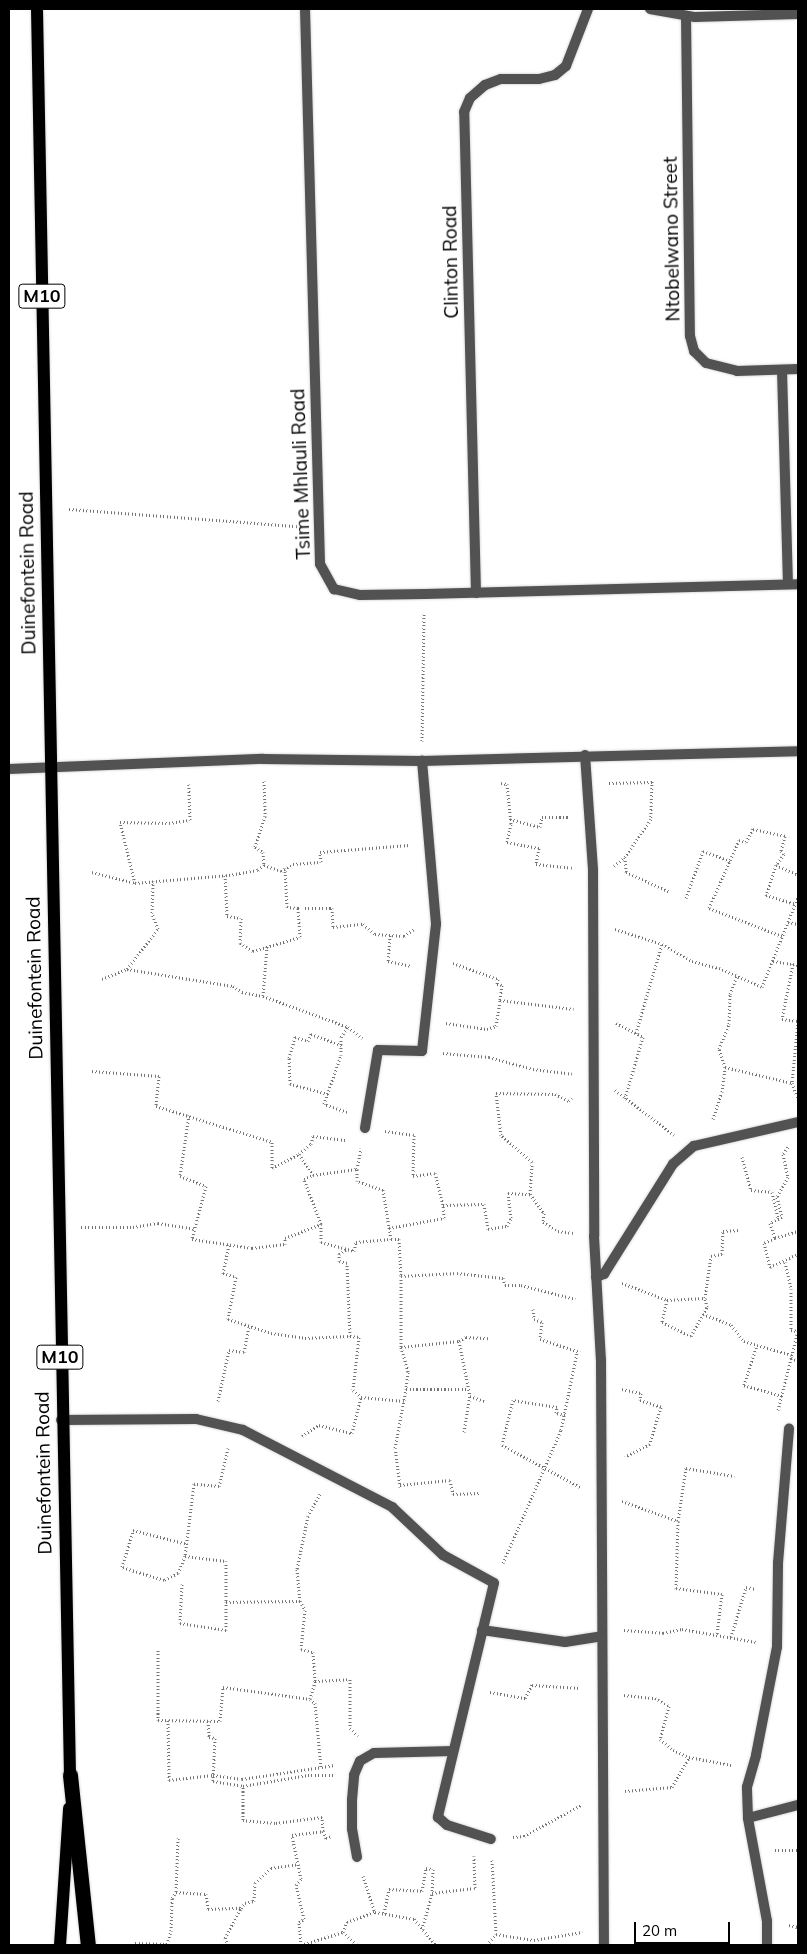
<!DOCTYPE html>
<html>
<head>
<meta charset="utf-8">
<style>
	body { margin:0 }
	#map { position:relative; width:807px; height:1954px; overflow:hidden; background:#fff; font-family:Mulish,sans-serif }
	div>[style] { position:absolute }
	.path>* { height:3px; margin-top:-1.5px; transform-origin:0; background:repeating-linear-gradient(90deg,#747474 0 1px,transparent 0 3.5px) }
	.roads { filter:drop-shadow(0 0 1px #dbdbdb) drop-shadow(0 0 1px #dbdbdb) }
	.street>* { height:10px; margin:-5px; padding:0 5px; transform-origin:5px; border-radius:5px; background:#525252 }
	.primary>* { height:12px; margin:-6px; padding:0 6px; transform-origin:6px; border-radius:6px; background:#000 }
	.highway>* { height:15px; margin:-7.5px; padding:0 7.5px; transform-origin:7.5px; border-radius:7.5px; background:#000 }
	span { translate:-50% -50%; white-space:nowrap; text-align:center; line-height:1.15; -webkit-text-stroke:4.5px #fff; paint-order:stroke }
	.shield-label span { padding:1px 4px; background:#fff; border:1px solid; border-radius:4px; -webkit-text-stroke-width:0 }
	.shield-label { font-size:18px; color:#000; font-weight:700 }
	.street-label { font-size:19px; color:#000 }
	.frame { position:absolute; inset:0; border:10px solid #000; pointer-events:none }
	.scale { position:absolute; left:634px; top:1922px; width:96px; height:22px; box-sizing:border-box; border:2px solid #000; border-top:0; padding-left:6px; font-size:15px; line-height:18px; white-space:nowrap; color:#000; -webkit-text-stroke:4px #fff; paint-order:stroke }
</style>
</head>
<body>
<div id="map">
	<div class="path">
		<div style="left:69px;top:509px;width:229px;rotate:4.3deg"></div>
		<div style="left:422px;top:741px;width:127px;rotate:-89.1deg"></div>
		<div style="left:264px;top:781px;width:35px;rotate:88deg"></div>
		<div style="left:265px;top:816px;width:33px;rotate:108deg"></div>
		<div style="left:255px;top:847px;width:9px;rotate:32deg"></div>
		<div style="left:263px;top:852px;width:13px;rotate:86deg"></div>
		<div style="left:264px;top:865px;width:18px;rotate:19deg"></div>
		<div style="left:281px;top:871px;width:14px;rotate:-30deg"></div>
		<div style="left:293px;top:864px;width:28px;rotate:-4deg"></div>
		<div style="left:321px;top:862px;width:10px;rotate:-96deg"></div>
		<div style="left:320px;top:852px;width:89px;rotate:-4.5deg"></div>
		<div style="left:652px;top:781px;width:38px;rotate:92deg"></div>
		<div style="left:651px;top:819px;width:46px;rotate:124.4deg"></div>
		<div style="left:625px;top:857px;width:15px;rotate:86deg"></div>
		<div style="left:626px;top:872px;width:48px;rotate:24.4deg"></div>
		<div style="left:501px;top:783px;width:6px;rotate:9deg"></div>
		<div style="left:507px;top:784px;width:40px;rotate:84.3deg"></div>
		<div style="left:511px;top:824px;width:18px;rotate:103deg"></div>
		<div style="left:507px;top:842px;width:33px;rotate:11deg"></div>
		<div style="left:539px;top:848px;width:16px;rotate:101deg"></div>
		<div style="left:536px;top:864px;width:36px;rotate:6deg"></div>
		<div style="left:609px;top:783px;width:43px;rotate:-1.3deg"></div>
		<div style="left:510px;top:819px;width:31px;rotate:15deg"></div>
		<div style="left:540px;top:827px;width:10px;rotate:-79deg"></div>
		<div style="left:542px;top:817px;width:26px"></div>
		<div style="left:776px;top:865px;width:32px;rotate:108deg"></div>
		<div style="left:766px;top:895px;width:30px;rotate:17deg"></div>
		<div style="left:614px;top:866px;width:14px;rotate:-39deg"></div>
		<div style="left:92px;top:872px;width:44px;rotate:14.3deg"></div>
		<div style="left:135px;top:883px;width:94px;rotate:-4.9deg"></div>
		<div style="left:229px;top:875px;width:29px;rotate:-10deg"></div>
		<div style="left:258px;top:870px;width:8px;rotate:-40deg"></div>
		<div style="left:225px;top:875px;width:41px;rotate:87.2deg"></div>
		<div style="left:227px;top:916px;width:14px;rotate:8deg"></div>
		<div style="left:241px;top:918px;width:25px;rotate:92deg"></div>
		<div style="left:240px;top:943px;width:15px;rotate:32deg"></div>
		<div style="left:253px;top:951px;width:49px;rotate:-16.6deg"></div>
		<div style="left:300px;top:937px;width:29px;rotate:-94deg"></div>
		<div style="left:298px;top:908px;width:11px;rotate:-175deg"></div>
		<div style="left:287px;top:907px;width:39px;rotate:-93deg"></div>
		<div style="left:135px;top:883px;width:63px;rotate:-103.8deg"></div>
		<div style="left:120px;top:822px;width:49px;rotate:1.2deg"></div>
		<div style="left:169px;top:823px;width:21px;rotate:-8deg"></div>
		<div style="left:190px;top:820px;width:36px;rotate:-92deg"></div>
		<div style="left:686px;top:898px;width:50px;rotate:-70.1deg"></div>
		<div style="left:703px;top:851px;width:29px;rotate:20deg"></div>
		<div style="left:298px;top:908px;width:34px"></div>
		<div style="left:332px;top:908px;width:19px;rotate:87deg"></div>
		<div style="left:333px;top:927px;width:30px;rotate:-6deg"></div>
		<div style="left:363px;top:924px;width:16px;rotate:40deg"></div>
		<div style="left:375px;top:934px;width:29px;rotate:4deg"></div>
		<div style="left:404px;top:936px;width:12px;rotate:-35deg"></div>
		<div style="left:788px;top:922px;width:10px;rotate:11deg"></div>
		<div style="left:615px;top:929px;width:49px;rotate:17.7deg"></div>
		<div style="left:390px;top:935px;width:26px;rotate:94deg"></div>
		<div style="left:388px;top:961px;width:24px;rotate:12deg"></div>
		<div style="left:782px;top:936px;width:78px;rotate:-159deg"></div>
		<div style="left:709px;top:908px;width:74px;rotate:-66.2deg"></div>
		<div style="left:739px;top:840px;width:7px;rotate:16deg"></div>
		<div style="left:746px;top:842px;width:15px;rotate:-62deg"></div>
		<div style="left:753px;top:829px;width:33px;rotate:12deg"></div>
		<div style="left:785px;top:836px;width:16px;rotate:105deg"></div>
		<div style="left:781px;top:851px;width:4px;rotate:45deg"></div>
		<div style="left:784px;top:854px;width:14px;rotate:126deg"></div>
		<div style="left:776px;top:865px;width:24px;rotate:24deg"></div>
		<div style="left:773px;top:961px;width:20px;rotate:9deg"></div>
		<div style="left:793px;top:964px;width:56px;rotate:101.3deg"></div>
		<div style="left:782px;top:1019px;width:16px;rotate:7deg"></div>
		<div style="left:798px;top:1021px;width:62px;rotate:95.5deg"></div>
		<div style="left:453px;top:963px;width:48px;rotate:19.6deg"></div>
		<div style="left:498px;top:979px;width:5px;rotate:101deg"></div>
		<div style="left:497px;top:984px;width:5px;rotate:11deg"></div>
		<div style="left:502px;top:985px;width:15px;rotate:98deg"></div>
		<div style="left:500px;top:1000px;width:74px;rotate:7deg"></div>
		<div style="left:793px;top:964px;width:5px;rotate:11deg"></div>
		<div style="left:127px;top:969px;width:107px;rotate:9.1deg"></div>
		<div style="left:233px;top:986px;width:11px;rotate:34deg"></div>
		<div style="left:242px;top:992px;width:21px;rotate:11deg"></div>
		<div style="left:263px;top:996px;width:90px;rotate:20deg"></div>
		<div style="left:348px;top:1027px;width:18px;rotate:38deg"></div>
		<div style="left:102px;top:979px;width:27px;rotate:-22deg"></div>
		<div style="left:127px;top:969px;width:51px;rotate:-52.2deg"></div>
		<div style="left:158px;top:929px;width:17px;rotate:-111deg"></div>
		<div style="left:152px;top:913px;width:32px;rotate:-88deg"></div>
		<div style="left:263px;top:996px;width:50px;rotate:-85.4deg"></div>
		<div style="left:446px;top:1023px;width:41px;rotate:8.3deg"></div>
		<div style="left:487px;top:1029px;width:9px;rotate:-18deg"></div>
		<div style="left:496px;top:1026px;width:26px;rotate:-81deg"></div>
		<div style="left:616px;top:1023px;width:30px;rotate:27deg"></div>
		<div style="left:643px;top:1037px;width:64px;rotate:106.4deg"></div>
		<div style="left:636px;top:1033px;width:93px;rotate:-73.7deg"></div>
		<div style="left:662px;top:944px;width:34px;rotate:30deg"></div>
		<div style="left:692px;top:961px;width:28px;rotate:15deg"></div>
		<div style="left:719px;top:968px;width:47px;rotate:23.8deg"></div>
		<div style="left:762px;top:987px;width:97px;rotate:-68.2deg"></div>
		<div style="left:443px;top:1053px;width:46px;rotate:5deg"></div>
		<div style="left:489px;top:1057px;width:46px;rotate:15.3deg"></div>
		<div style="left:533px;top:1069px;width:39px;rotate:7deg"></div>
		<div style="left:725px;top:1067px;width:19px;rotate:-108deg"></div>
		<div style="left:719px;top:1049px;width:27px;rotate:-68deg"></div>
		<div style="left:729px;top:1024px;width:30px;rotate:-88deg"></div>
		<div style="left:730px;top:994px;width:19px;rotate:-69deg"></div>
		<div style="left:92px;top:1071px;width:67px;rotate:4.3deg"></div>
		<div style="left:159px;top:1076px;width:30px;rotate:96deg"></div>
		<div style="left:156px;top:1106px;width:121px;rotate:17.2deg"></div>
		<div style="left:272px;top:1142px;width:26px;rotate:90deg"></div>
		<div style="left:272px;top:1168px;width:30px;rotate:-27deg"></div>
		<div style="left:299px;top:1154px;width:16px;rotate:-40deg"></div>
		<div style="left:311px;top:1144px;width:8px;rotate:-76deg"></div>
		<div style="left:313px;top:1136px;width:34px;rotate:7deg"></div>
		<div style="left:615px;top:1090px;width:74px;rotate:37.3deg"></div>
		<div style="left:328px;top:1094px;width:39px;rotate:-165deg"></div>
		<div style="left:290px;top:1084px;width:26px;rotate:-92deg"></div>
		<div style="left:289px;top:1058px;width:22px;rotate:-74deg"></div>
		<div style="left:295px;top:1037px;width:14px;rotate:17deg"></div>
		<div style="left:308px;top:1041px;width:8px;rotate:-67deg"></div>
		<div style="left:311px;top:1034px;width:33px;rotate:20deg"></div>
		<div style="left:347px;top:1112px;width:24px;rotate:-161deg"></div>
		<div style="left:324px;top:1104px;width:52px;rotate:-70.9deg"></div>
		<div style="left:341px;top:1055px;width:18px;rotate:-90deg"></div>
		<div style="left:341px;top:1037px;width:12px;rotate:-55deg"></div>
		<div style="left:189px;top:1115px;width:62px;rotate:98.4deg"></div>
		<div style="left:180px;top:1176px;width:28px;rotate:21deg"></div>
		<div style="left:206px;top:1186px;width:55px;rotate:104.8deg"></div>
		<div style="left:192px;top:1239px;width:61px;rotate:8.5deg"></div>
		<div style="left:252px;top:1248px;width:33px;rotate:-7deg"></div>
		<div style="left:285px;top:1244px;width:6px;rotate:-90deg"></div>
		<div style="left:285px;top:1238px;width:39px;rotate:-21deg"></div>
		<div style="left:321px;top:1224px;width:48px;rotate:-110.7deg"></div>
		<div style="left:304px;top:1179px;width:10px;rotate:-24deg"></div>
		<div style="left:713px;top:1119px;width:28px;rotate:-72deg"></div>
		<div style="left:722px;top:1092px;width:25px;rotate:-83deg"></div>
		<div style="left:725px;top:1067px;width:69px;rotate:13.4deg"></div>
		<div style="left:792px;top:1083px;width:16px;rotate:68deg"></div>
		<div style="left:385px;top:1131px;width:29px;rotate:8deg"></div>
		<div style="left:414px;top:1135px;width:41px;rotate:91.4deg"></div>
		<div style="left:413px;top:1176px;width:22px;rotate:-8deg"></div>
		<div style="left:435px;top:1173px;width:33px;rotate:76deg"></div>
		<div style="left:788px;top:1147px;width:9px;rotate:126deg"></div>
		<div style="left:783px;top:1154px;width:24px;rotate:78deg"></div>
		<div style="left:788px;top:1177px;width:23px;rotate:119deg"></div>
		<div style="left:777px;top:1197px;width:21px;rotate:76deg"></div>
		<div style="left:782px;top:1217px;width:13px;rotate:153deg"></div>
		<div style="left:770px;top:1223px;width:16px;rotate:72deg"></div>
		<div style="left:775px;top:1238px;width:24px;rotate:-17deg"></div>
		<div style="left:299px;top:1154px;width:25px;rotate:56deg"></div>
		<div style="left:313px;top:1175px;width:44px;rotate:-7.8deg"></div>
		<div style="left:357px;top:1169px;width:21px;rotate:-79deg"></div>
		<div style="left:742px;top:1157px;width:34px;rotate:75deg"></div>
		<div style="left:751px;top:1190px;width:21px;rotate:5deg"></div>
		<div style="left:772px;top:1192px;width:28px;rotate:77deg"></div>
		<div style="left:530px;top:1194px;width:32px;rotate:-86deg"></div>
		<div style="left:532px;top:1162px;width:41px;rotate:-138.9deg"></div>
		<div style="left:501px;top:1135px;width:42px;rotate:-96.8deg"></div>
		<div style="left:496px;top:1093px;width:59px;rotate:1deg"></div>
		<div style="left:555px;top:1094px;width:16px;rotate:27deg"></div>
		<div style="left:569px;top:1101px;width:4px;rotate:-45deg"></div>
		<div style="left:321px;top:1224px;width:18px;rotate:90deg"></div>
		<div style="left:321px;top:1242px;width:34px;rotate:15deg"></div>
		<div style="left:354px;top:1251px;width:9px;rotate:-77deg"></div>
		<div style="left:356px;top:1242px;width:35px;rotate:-5deg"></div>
		<div style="left:391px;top:1239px;width:50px;rotate:-99.3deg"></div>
		<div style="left:383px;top:1190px;width:28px;rotate:-161deg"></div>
		<div style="left:357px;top:1181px;width:12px;rotate:-90deg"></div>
		<div style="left:81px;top:1227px;width:52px"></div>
		<div style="left:133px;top:1227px;width:25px;rotate:-9deg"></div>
		<div style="left:158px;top:1223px;width:37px;rotate:9deg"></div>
		<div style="left:389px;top:1228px;width:56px;rotate:-10.3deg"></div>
		<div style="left:444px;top:1218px;width:13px;rotate:-94deg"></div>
		<div style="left:443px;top:1205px;width:41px;rotate:-1.4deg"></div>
		<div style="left:484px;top:1204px;width:25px;rotate:81deg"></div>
		<div style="left:488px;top:1229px;width:19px;rotate:-9deg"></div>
		<div style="left:507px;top:1226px;width:9px;rotate:-63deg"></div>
		<div style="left:511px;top:1218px;width:25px;rotate:-97deg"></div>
		<div style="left:508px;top:1193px;width:22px;rotate:3deg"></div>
		<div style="left:530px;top:1194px;width:24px;rotate:54deg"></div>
		<div style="left:544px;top:1213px;width:9px;rotate:96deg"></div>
		<div style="left:543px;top:1222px;width:17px;rotate:31deg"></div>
		<div style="left:558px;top:1231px;width:15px;rotate:8deg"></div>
		<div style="left:775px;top:1238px;width:12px;rotate:156deg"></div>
		<div style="left:764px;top:1243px;width:25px;rotate:76deg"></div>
		<div style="left:770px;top:1267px;width:31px;rotate:-25deg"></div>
		<div style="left:391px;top:1239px;width:8px"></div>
		<div style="left:399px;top:1239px;width:37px;rotate:87deg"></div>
		<div style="left:401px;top:1276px;width:56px;rotate:-3.1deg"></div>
		<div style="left:457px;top:1273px;width:46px;rotate:6.2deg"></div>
		<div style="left:503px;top:1278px;width:7px;rotate:74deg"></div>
		<div style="left:505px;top:1285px;width:16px"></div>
		<div style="left:521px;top:1285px;width:56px;rotate:14.5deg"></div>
		<div style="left:229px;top:1245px;width:29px;rotate:102deg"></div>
		<div style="left:223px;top:1273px;width:14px;rotate:17deg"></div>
		<div style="left:236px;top:1277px;width:43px;rotate:100.8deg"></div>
		<div style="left:228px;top:1319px;width:45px;rotate:18deg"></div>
		<div style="left:271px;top:1333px;width:34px;rotate:8deg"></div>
		<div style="left:305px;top:1338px;width:45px;rotate:-2.5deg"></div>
		<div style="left:350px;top:1336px;width:73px;rotate:-92.4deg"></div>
		<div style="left:347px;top:1263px;width:8px;rotate:-166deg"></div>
		<div style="left:339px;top:1261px;width:7px;rotate:-90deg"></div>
		<div style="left:339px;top:1254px;width:9px;rotate:-32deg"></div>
		<div style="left:785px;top:1262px;width:28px;rotate:77deg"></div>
		<div style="left:791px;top:1289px;width:41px;rotate:90deg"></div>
		<div style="left:791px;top:1330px;width:7px;rotate:8deg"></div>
		<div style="left:401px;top:1276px;width:71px;rotate:90deg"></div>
		<div style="left:401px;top:1347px;width:58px;rotate:-5.9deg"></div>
		<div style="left:459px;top:1341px;width:56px;rotate:78.7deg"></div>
		<div style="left:470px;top:1396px;width:15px;rotate:20deg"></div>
		<div style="left:622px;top:1283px;width:48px;rotate:20.7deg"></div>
		<div style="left:667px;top:1300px;width:38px;rotate:-3deg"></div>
		<div style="left:705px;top:1298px;width:42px;rotate:-81.9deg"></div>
		<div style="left:711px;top:1256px;width:11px;rotate:-10deg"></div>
		<div style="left:722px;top:1254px;width:23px;rotate:-88deg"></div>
		<div style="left:723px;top:1231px;width:16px;rotate:-4deg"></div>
		<div style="left:667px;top:1300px;width:23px;rotate:103deg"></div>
		<div style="left:662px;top:1322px;width:32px;rotate:26deg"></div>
		<div style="left:691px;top:1336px;width:33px;rotate:-61deg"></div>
		<div style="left:707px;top:1307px;width:9px;rotate:-103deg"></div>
		<div style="left:533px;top:1309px;width:10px;rotate:84deg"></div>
		<div style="left:534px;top:1319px;width:9px;rotate:21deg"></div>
		<div style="left:542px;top:1322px;width:17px;rotate:97deg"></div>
		<div style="left:540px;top:1339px;width:42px;rotate:18deg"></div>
		<div style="left:703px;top:1314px;width:30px;rotate:21deg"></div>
		<div style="left:731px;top:1325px;width:21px;rotate:51deg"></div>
		<div style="left:744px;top:1341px;width:14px;rotate:17deg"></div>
		<div style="left:350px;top:1336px;width:9px;rotate:6deg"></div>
		<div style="left:359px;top:1337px;width:53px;rotate:96.5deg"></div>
		<div style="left:353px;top:1390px;width:11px;rotate:41deg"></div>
		<div style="left:361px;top:1397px;width:43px;rotate:5.3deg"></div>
		<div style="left:459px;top:1341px;width:8px;rotate:-30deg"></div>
		<div style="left:466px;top:1337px;width:22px;rotate:3deg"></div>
		<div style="left:401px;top:1347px;width:26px;rotate:74deg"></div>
		<div style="left:408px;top:1372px;width:17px;rotate:97deg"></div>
		<div style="left:406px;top:1389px;width:62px"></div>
		<div style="left:791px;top:1358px;width:8px;rotate:23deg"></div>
		<div style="left:622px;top:1389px;width:19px;rotate:12deg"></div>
		<div style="left:641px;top:1393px;width:7px;rotate:98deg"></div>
		<div style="left:640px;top:1400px;width:22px;rotate:18deg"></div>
		<div style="left:661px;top:1407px;width:39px;rotate:107deg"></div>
		<div style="left:650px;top:1444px;width:28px;rotate:153deg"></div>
		<div style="left:782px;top:1396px;width:40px;rotate:-164deg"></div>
		<div style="left:744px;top:1385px;width:42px;rotate:-72deg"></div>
		<div style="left:757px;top:1345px;width:36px;rotate:16deg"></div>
		<div style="left:218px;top:1401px;width:52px;rotate:-77.8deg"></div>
		<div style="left:229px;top:1350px;width:15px;rotate:8deg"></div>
		<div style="left:244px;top:1352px;width:25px;rotate:-79deg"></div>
		<div style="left:778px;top:1410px;width:81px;rotate:-75.8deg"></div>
		<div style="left:565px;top:1415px;width:9px;rotate:-167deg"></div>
		<div style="left:556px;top:1413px;width:6px;rotate:-81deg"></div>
		<div style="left:557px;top:1407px;width:45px;rotate:-171deg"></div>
		<div style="left:513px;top:1400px;width:46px;rotate:103.7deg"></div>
		<div style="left:502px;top:1445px;width:89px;rotate:28.3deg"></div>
		<div style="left:464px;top:1432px;width:36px;rotate:-81deg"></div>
		<div style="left:302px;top:1436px;width:20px;rotate:-33deg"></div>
		<div style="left:319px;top:1425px;width:34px;rotate:14deg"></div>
		<div style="left:352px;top:1433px;width:37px;rotate:-76deg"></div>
		<div style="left:228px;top:1448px;width:39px;rotate:103deg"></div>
		<div style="left:219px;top:1486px;width:25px;rotate:-175deg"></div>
		<div style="left:194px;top:1484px;width:73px;rotate:97.1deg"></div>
		<div style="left:185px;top:1556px;width:41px;rotate:7deg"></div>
		<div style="left:226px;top:1561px;width:41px;rotate:90deg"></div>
		<div style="left:226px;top:1602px;width:74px;rotate:-0.8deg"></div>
		<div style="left:400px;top:1485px;width:50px;rotate:-5.7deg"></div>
		<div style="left:450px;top:1480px;width:14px;rotate:78deg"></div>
		<div style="left:453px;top:1494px;width:28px;rotate:-2deg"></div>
		<div style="left:400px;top:1487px;width:39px;rotate:-97deg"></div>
		<div style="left:395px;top:1448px;width:60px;rotate:-79.4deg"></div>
		<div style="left:320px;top:1494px;width:25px;rotate:119deg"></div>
		<div style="left:308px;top:1516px;width:54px;rotate:101.7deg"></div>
		<div style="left:297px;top:1569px;width:32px;rotate:85deg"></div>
		<div style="left:300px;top:1601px;width:10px;rotate:61deg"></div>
		<div style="left:305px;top:1610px;width:39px;rotate:96deg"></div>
		<div style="left:301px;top:1649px;width:12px;rotate:14deg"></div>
		<div style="left:313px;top:1652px;width:29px;rotate:86deg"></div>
		<div style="left:315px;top:1681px;width:35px;rotate:-3deg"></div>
		<div style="left:350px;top:1679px;width:49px;rotate:90deg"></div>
		<div style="left:350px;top:1728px;width:11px;rotate:45deg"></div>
		<div style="left:622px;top:1501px;width:59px;rotate:19.7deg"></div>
		<div style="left:678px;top:1521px;width:54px;rotate:-81.4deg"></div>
		<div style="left:686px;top:1468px;width:49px;rotate:9.5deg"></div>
		<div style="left:678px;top:1521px;width:67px;rotate:91.7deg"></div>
		<div style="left:676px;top:1588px;width:46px;rotate:7.4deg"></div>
		<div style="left:722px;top:1594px;width:40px;rotate:97.1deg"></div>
		<div style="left:185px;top:1556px;width:18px;rotate:112deg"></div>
		<div style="left:178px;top:1573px;width:16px;rotate:153deg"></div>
		<div style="left:164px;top:1580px;width:44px;rotate:-162.8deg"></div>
		<div style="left:122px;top:1567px;width:39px;rotate:-73deg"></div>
		<div style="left:133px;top:1530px;width:56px;rotate:14.5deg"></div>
		<div style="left:503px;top:1563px;width:145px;rotate:-66.4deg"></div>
		<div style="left:561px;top:1430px;width:79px;rotate:-78.3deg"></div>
		<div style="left:182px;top:1584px;width:39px;rotate:93deg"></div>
		<div style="left:180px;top:1623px;width:47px;rotate:8.7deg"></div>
		<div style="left:226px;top:1630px;width:28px;rotate:-90deg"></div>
		<div style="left:624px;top:1630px;width:39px;rotate:4deg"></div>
		<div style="left:663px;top:1633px;width:19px;rotate:-12deg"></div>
		<div style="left:682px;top:1629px;width:75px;rotate:10deg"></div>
		<div style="left:731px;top:1637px;width:52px;rotate:-73.3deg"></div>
		<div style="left:746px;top:1587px;width:10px;rotate:11deg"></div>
		<div style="left:158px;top:1650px;width:70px;rotate:90deg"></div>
		<div style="left:158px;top:1720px;width:62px;rotate:0.9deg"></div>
		<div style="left:220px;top:1721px;width:34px;rotate:-85deg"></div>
		<div style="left:223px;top:1687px;width:88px;rotate:7.9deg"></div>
		<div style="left:310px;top:1699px;width:19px;rotate:-74deg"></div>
		<div style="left:490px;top:1692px;width:36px;rotate:10deg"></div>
		<div style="left:525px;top:1698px;width:15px;rotate:-62deg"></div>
		<div style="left:532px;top:1685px;width:49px;rotate:3.5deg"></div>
		<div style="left:624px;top:1695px;width:31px;rotate:6deg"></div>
		<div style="left:655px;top:1698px;width:16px;rotate:30deg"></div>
		<div style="left:669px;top:1706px;width:34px;rotate:105deg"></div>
		<div style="left:660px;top:1739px;width:17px;rotate:40deg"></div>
		<div style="left:673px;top:1750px;width:17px;rotate:24deg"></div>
		<div style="left:689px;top:1757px;width:43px;rotate:10.8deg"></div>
		<div style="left:310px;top:1699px;width:6px;rotate:39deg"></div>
		<div style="left:315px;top:1703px;width:65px;rotate:84.7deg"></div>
		<div style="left:168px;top:1720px;width:60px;rotate:89deg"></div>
		<div style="left:169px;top:1780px;width:44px;rotate:-6.5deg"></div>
		<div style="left:213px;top:1775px;width:29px;rotate:8deg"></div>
		<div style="left:242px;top:1779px;width:94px;rotate:-8.6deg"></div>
		<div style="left:208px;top:1721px;width:16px;rotate:86deg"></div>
		<div style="left:209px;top:1737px;width:6px;rotate:9deg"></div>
		<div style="left:215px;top:1738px;width:43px;rotate:92.7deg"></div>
		<div style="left:213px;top:1781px;width:30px;rotate:9deg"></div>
		<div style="left:625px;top:1791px;width:47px;rotate:-4.9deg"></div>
		<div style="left:672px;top:1787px;width:34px;rotate:-60deg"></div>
		<div style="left:323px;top:1831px;width:14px;rotate:-94deg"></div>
		<div style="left:322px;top:1817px;width:47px;rotate:172.7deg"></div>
		<div style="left:275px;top:1823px;width:32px;rotate:-175deg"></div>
		<div style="left:243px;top:1820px;width:34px;rotate:-90deg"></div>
		<div style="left:243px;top:1786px;width:66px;rotate:-9.6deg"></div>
		<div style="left:308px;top:1775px;width:25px"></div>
		<div style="left:513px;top:1837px;width:11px;rotate:-5deg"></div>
		<div style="left:524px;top:1836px;width:65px;rotate:-28.5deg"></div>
		<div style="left:178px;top:1838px;width:54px;rotate:92.1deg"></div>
		<div style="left:176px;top:1892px;width:30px;rotate:4deg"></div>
		<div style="left:206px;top:1894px;width:15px;rotate:82deg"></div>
		<div style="left:208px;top:1909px;width:33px;rotate:-2deg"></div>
		<div style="left:775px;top:1850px;width:23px"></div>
		<div style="left:492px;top:1860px;width:74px;rotate:86.9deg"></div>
		<div style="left:496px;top:1934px;width:38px;rotate:9deg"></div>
		<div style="left:534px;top:1940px;width:49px;rotate:-9.5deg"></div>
		<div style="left:363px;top:1876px;width:38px;rotate:72deg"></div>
		<div style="left:375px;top:1912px;width:40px;rotate:10deg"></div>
		<div style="left:414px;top:1919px;width:34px;rotate:50deg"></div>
		<div style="left:384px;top:1913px;width:25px;rotate:-78deg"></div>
		<div style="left:389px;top:1889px;width:33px;rotate:3deg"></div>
		<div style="left:422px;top:1891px;width:23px;rotate:-80deg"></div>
		<div style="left:426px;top:1868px;width:7px;rotate:8deg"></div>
		<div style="left:433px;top:1869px;width:24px;rotate:92deg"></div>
		<div style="left:789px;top:1925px;width:9px;rotate:13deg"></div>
		<div style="left:422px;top:1929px;width:37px;rotate:-74deg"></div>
		<div style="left:432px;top:1893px;width:43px;rotate:-6.6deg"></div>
		<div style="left:475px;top:1888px;width:32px;rotate:-92deg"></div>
		<div style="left:343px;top:1932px;width:19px;rotate:43deg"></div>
		<div style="left:135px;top:1943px;width:32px;rotate:2deg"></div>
		<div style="left:167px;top:1944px;width:14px;rotate:-73deg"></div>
		<div style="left:171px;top:1931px;width:33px;rotate:-88deg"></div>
		<div style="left:172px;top:1898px;width:7px;rotate:-56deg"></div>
		<div style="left:117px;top:1945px;width:18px"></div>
		<div style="left:228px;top:1945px;width:8px;rotate:-113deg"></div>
		<div style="left:225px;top:1938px;width:34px;rotate:-62deg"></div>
		<div style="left:241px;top:1908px;width:6px;rotate:-51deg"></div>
		<div style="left:245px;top:1903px;width:9px;rotate:-13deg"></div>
		<div style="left:254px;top:1901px;width:18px;rotate:-87deg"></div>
		<div style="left:255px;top:1883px;width:22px;rotate:-43deg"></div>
		<div style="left:271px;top:1868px;width:27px;rotate:-8deg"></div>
		<div style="left:301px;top:1945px;width:23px;rotate:-95deg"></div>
		<div style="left:299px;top:1922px;width:6px;rotate:-31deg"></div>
		<div style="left:304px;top:1919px;width:35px;rotate:-103deg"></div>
		<div style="left:296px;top:1885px;width:8px;rotate:-50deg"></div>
		<div style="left:301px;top:1879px;width:45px;rotate:-101.6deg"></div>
		<div style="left:292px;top:1835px;width:31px;rotate:-7deg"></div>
		<div style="left:323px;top:1831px;width:8px;rotate:67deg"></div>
		<div style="left:326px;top:1838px;width:6px;rotate:-18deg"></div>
		<div style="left:301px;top:1945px;width:44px;rotate:-17.2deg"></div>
		<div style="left:343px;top:1932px;width:11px;rotate:-68deg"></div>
		<div style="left:347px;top:1922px;width:30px;rotate:-20deg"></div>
		<div style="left:487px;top:1945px;width:14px;rotate:-51deg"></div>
	</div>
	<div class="roads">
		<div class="street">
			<div style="left:305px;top:9px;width:555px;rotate:88.45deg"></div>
			<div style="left:320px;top:564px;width:29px;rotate:61deg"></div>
			<div style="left:334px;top:589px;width:27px;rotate:13deg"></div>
			<div style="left:360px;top:595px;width:65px;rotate:-0.9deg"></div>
			<div style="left:425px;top:594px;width:373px;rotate:-1.5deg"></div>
			<div style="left:650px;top:9px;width:46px;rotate:10.1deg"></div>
			<div style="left:695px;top:17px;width:103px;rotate:-1.7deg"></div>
			<div style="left:686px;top:16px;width:320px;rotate:89.3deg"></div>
			<div style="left:690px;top:336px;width:16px;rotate:75deg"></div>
			<div style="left:694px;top:351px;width:17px;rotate:45deg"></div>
			<div style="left:706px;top:363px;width:32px;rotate:14deg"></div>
			<div style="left:737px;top:371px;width:61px;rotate:-1.9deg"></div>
			<div style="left:782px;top:370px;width:214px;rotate:88.4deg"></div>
			<div style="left:476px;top:593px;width:481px;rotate:-91.4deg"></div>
			<div style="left:464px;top:112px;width:15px;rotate:-67deg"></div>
			<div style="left:470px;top:98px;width:20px;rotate:-41deg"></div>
			<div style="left:485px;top:85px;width:17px;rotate:-21deg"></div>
			<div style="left:501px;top:79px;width:38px"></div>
			<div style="left:539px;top:79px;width:16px;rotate:-14deg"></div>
			<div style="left:555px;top:75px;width:14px;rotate:-39deg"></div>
			<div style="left:566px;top:66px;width:61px;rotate:-68.9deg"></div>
			<div style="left:585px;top:755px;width:115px;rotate:86deg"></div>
			<div style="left:593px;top:870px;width:366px;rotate:89.8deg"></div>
			<div style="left:594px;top:1236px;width:124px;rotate:86.8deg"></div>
			<div style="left:601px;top:1360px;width:585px;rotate:89.71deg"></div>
			<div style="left:9px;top:769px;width:254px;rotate:-2.3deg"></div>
			<div style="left:263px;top:759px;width:159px;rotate:0.7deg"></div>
			<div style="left:422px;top:761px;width:376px;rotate:-1.5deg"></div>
			<div style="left:365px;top:1128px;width:79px;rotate:-80.5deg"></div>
			<div style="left:378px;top:1050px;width:44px;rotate:1.3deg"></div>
			<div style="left:422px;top:1051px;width:128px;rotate:-83.7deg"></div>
			<div style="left:436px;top:924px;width:164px;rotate:-94.9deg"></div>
			<div style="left:596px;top:1277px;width:9px;rotate:-21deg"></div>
			<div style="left:604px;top:1274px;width:130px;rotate:-57.9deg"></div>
			<div style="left:673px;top:1164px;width:28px;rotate:-41deg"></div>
			<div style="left:694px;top:1146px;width:107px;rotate:-13deg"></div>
			<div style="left:61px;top:1420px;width:135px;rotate:-0.4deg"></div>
			<div style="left:196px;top:1419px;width:48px;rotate:13.2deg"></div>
			<div style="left:243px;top:1430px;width:168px;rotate:27.3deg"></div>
			<div style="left:392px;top:1507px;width:70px;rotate:43.3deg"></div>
			<div style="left:443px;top:1555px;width:58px;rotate:28.8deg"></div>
			<div style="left:494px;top:1583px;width:241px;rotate:103.5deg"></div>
			<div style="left:438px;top:1817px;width:12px;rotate:42deg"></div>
			<div style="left:447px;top:1825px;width:46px;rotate:17.7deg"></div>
			<div style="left:482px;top:1630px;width:84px;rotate:8.2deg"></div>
			<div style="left:565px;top:1642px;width:37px;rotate:-9deg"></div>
			<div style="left:748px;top:1818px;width:52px;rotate:-14.6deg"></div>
			<div style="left:357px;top:1857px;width:28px;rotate:-100deg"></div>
			<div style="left:352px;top:1829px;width:29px;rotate:-90deg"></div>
			<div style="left:352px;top:1800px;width:25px;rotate:-85deg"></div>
			<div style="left:354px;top:1775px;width:15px;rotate:-67deg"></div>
			<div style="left:360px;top:1761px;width:16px;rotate:-30deg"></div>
			<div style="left:374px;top:1753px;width:79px;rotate:-1.5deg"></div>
			<div style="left:767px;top:1945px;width:24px;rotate:-90deg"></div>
			<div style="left:767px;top:1921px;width:105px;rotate:-100.5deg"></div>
			<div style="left:748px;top:1818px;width:31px;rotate:-92deg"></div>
			<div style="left:747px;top:1787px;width:33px;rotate:-74deg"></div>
			<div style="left:756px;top:1755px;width:110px;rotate:-79deg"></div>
			<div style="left:777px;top:1647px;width:84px;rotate:-89.3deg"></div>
			<div style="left:778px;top:1563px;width:135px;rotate:-85.3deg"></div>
		</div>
		<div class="primary">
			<div style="left:37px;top:9px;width:1774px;rotate:88.93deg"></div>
			<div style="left:60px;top:1945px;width:137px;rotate:-86.2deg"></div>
		</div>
		<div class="highway">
			<div style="left:70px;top:1775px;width:171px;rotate:84deg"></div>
		</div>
	</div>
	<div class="shield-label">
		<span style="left:42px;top:296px">M10</span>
		<span style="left:60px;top:1357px">M10</span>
	</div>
	<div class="street-label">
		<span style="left:672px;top:239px;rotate:-91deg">Ntobelwano Street</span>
		<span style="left:451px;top:262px;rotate:-91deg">Clinton Road</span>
		<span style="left:301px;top:474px;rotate:-92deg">Tsime Mhlauli Road</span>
		<span style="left:28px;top:573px;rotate:-91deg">Duinefontein Road</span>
		<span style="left:35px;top:978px;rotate:-91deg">Duinefontein Road</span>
		<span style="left:44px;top:1473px;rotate:-91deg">Duinefontein Road</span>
	</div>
	<div class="frame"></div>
	<div class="scale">20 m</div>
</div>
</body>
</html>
